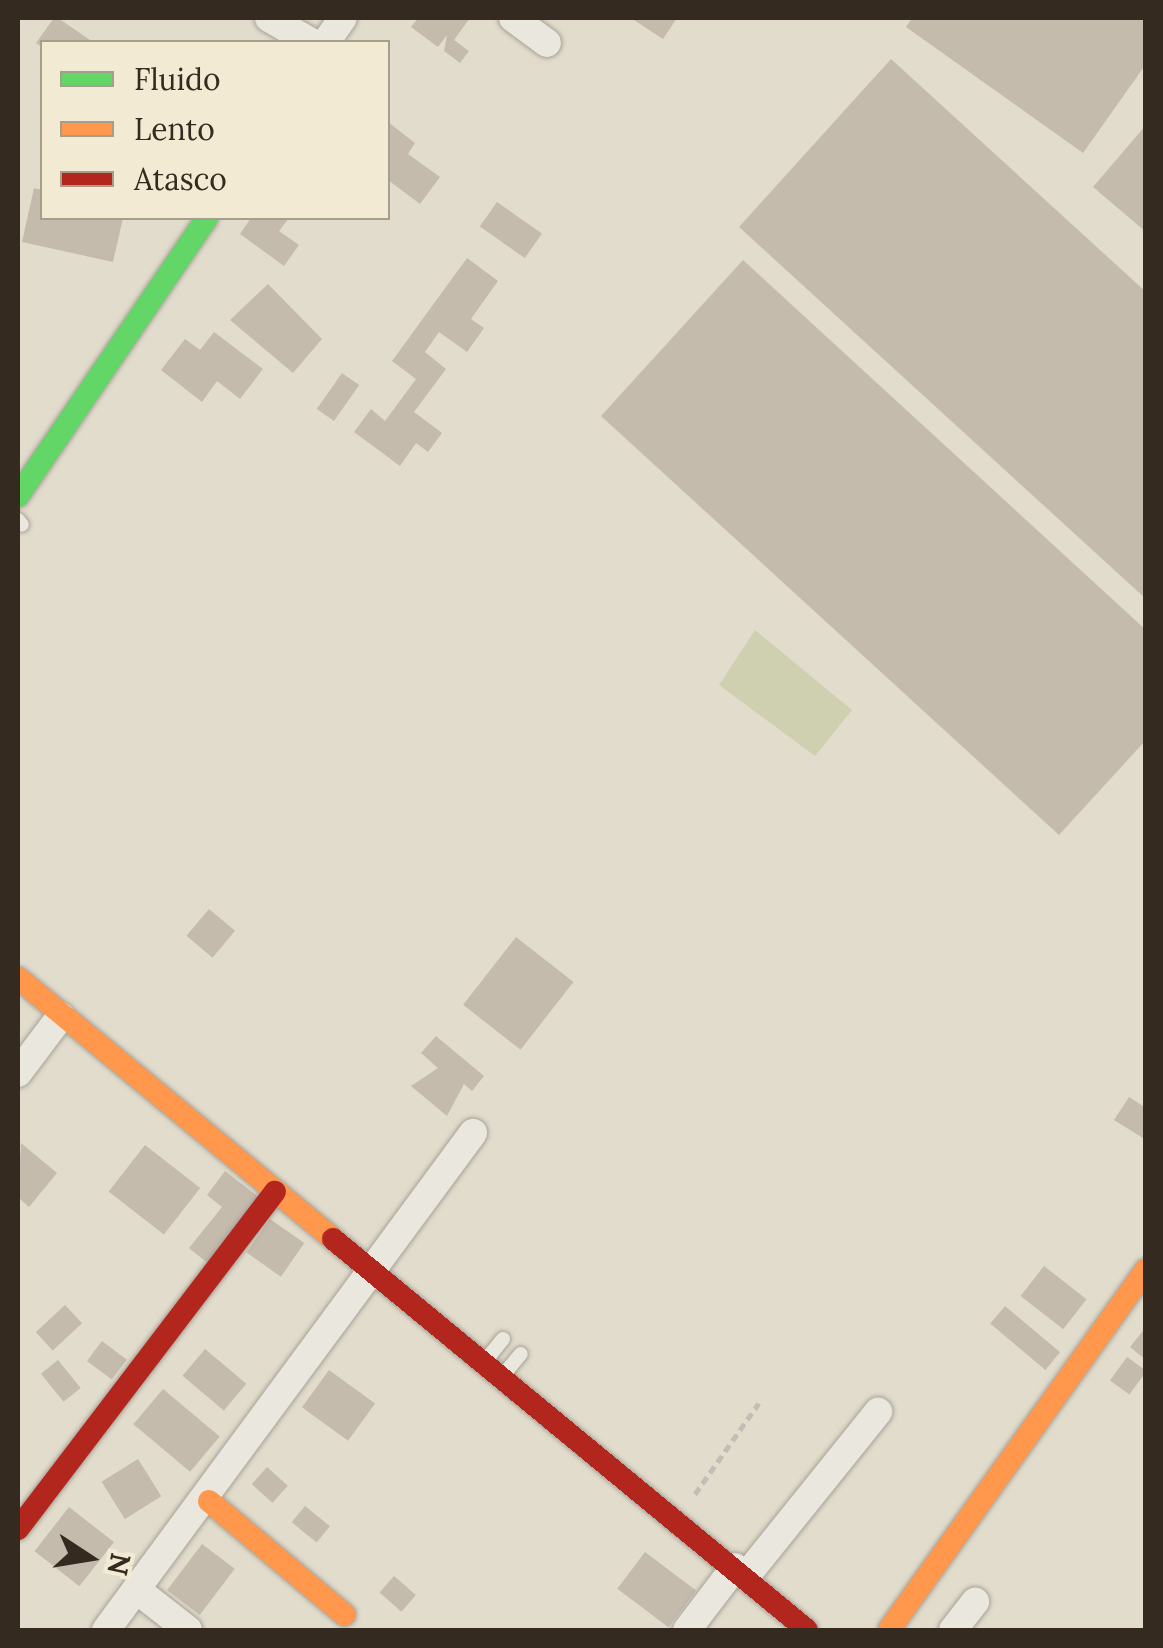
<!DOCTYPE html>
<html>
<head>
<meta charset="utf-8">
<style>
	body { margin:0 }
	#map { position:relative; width:1163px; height:1648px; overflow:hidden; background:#e2dccc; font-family:Lora,serif }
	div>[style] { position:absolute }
	.green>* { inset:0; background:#cfd0b0 }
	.building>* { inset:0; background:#c5bbad; transform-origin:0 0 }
	.path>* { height:5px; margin-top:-2.5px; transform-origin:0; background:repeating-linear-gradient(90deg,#c3beb5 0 8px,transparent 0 13px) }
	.roads { filter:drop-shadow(0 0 2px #a7a196) drop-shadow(0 0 2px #a7a196) }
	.lane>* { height:14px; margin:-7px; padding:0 7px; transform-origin:7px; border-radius:7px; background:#eae7de }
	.street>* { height:28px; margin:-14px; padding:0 14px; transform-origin:14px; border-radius:14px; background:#eae7de }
	.fast>* { height:22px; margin:-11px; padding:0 11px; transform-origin:11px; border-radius:11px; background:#63d668 }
	.slow>* { height:22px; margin:-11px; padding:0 11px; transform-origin:11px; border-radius:11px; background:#ff974d }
	.jam>* { height:22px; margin:-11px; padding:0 11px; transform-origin:11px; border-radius:11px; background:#b3261e }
	span { translate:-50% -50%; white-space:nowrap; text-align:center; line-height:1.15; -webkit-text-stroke:10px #f2ead3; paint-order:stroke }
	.frame { position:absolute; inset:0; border:20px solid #342a1f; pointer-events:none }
	.legend { position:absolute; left:40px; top:40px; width:350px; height:180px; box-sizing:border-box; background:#f2ead3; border:2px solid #a69d8b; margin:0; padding:12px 18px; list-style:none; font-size:30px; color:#342a1f }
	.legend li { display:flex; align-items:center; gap:20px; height:50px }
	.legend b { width:50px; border:2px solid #a69d8b }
	.north { position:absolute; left:40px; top:1508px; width:100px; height:100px; -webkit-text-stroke:8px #f2ead3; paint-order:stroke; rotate:102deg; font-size:28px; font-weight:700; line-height:40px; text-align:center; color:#342a1f }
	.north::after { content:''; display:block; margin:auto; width:35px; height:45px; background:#342a1f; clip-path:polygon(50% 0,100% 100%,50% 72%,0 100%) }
</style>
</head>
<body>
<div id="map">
	<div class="green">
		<div style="clip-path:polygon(755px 630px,852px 710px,815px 756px,719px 685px)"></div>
	</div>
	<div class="building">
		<div style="clip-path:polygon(54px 18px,58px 18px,93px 42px,42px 47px,36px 43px)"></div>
		<div style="clip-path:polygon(418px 18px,470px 18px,454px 40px,469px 51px,460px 63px,444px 51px,447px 35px,438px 47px,411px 27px)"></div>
		<div style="clip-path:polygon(631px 18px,677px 18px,663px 39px)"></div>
		<div style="clip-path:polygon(912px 18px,1146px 18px,1146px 64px,1083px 153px,906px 27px)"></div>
		<div style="clip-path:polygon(891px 59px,1146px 292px,1146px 599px,739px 227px)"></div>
		<div style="clip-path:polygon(388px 122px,415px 143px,408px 154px,440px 177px,420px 204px,388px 180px)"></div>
		<div style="clip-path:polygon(1146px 125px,1146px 232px,1093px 187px)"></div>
		<div style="clip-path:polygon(34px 188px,42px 190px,42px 218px,123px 218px,113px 262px,22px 242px)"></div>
		<div style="left:497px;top:202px;width:55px;height:30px;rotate:35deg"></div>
		<div style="clip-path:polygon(251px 218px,289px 218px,279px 231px,299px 245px,284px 266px,240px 234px)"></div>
		<div style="clip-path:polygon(467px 258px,498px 281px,471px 319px,484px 328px,467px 352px,439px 332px,425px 352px,446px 369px,414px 412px,442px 433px,428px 452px,416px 443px,400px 466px,354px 432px,371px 409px,385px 421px,416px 379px,392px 361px)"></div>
		<div style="clip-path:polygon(743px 260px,1146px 630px,1146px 740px,1059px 835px,601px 416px)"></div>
		<div style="clip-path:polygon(268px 284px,322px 339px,293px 373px,230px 320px)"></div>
		<div style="clip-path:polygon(214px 332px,263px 369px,240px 399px,217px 381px,202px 402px,161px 370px,185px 339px,200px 350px)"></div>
		<div style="left:342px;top:373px;width:21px;height:44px;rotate:35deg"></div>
		<div style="left:209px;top:909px;width:34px;height:35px;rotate:40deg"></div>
		<div style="left:516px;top:937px;width:73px;height:86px;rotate:38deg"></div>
		<div style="clip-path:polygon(436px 1036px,484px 1076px,472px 1091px,464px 1084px,447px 1116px,411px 1086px,438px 1068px,421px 1053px)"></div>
		<div style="clip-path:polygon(1129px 1097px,1146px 1108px,1146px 1140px,1114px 1120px)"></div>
		<div style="clip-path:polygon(21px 1143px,57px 1173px,29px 1207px,18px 1197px)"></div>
		<div style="left:145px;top:1145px;width:70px;height:59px;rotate:38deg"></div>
		<div style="clip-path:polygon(225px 1171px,261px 1199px,210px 1265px,189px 1248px,222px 1207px,207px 1195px)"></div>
		<div style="left:270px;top:1219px;width:42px;height:41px;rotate:35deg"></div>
		<div style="left:1044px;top:1266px;width:54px;height:38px;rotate:38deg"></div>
		<div style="left:65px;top:1305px;width:25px;height:40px;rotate:47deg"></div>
		<div style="left:1005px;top:1306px;width:72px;height:23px;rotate:40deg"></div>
		<div style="clip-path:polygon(1146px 1327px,1146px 1360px,1130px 1347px)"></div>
		<div style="left:102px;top:1341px;width:31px;height:25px;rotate:37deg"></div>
		<div style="left:205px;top:1349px;width:54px;height:35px;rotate:40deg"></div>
		<div style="left:1127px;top:1357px;width:24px;height:29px;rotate:36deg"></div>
		<div style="left:58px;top:1360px;width:36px;height:22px;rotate:51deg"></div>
		<div style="left:329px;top:1370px;width:57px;height:46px;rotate:36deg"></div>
		<div style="left:163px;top:1389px;width:74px;height:46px;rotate:40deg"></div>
		<div style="left:138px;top:1459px;width:44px;height:43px;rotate:58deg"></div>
		<div style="left:267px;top:1467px;width:28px;height:23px;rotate:42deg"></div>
		<div style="left:305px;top:1506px;width:32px;height:21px;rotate:39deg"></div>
		<div style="left:69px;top:1507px;width:57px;height:56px;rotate:38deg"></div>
		<div style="left:202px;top:1544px;width:41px;height:58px;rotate:37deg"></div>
		<div style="left:645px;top:1552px;width:64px;height:46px;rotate:37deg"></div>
		<div style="left:394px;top:1576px;width:29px;height:22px;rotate:41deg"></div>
	</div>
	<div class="path">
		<div style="left:695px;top:1494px;width:111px;rotate:-54.9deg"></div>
	</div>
	<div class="roads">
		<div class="lane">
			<div style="left:18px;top:520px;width:6px;rotate:51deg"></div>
			<div style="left:486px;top:1360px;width:27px;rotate:-51deg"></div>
			<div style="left:504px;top:1374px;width:26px;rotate:-50deg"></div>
		</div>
		<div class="street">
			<div style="left:269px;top:18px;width:48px;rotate:29.7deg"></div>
			<div style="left:513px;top:18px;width:42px;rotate:36.3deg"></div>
			<div style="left:326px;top:42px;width:29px;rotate:-55deg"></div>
			<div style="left:18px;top:1073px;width:71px;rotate:-53deg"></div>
			<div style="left:746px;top:1576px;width:211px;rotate:-51.2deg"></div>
			<div style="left:137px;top:1590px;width:65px;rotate:38.1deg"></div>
			<div style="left:106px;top:1630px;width:618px;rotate:-53.56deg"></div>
			<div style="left:687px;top:1630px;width:79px;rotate:-52.7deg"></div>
			<div style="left:953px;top:1630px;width:36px;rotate:-52deg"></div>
		</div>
		<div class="fast">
			<div style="left:18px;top:496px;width:336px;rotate:-55.8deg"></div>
		</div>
		<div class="slow">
			<div style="left:18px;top:978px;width:409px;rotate:39.6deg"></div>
			<div style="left:209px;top:1501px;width:177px;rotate:40deg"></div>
			<div style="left:889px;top:1630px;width:442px;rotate:-54.5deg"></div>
		</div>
		<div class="jam">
			<div style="left:333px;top:1239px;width:614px;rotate:39.52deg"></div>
			<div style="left:18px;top:1529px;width:424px;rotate:-52.7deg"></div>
		</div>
	</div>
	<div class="frame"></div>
	<ul class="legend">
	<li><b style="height:12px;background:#63d668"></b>Fluido</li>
	<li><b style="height:12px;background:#ff974d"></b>Lento</li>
	<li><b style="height:12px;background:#b3261e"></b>Atasco</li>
	</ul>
	<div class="north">N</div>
</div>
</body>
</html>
